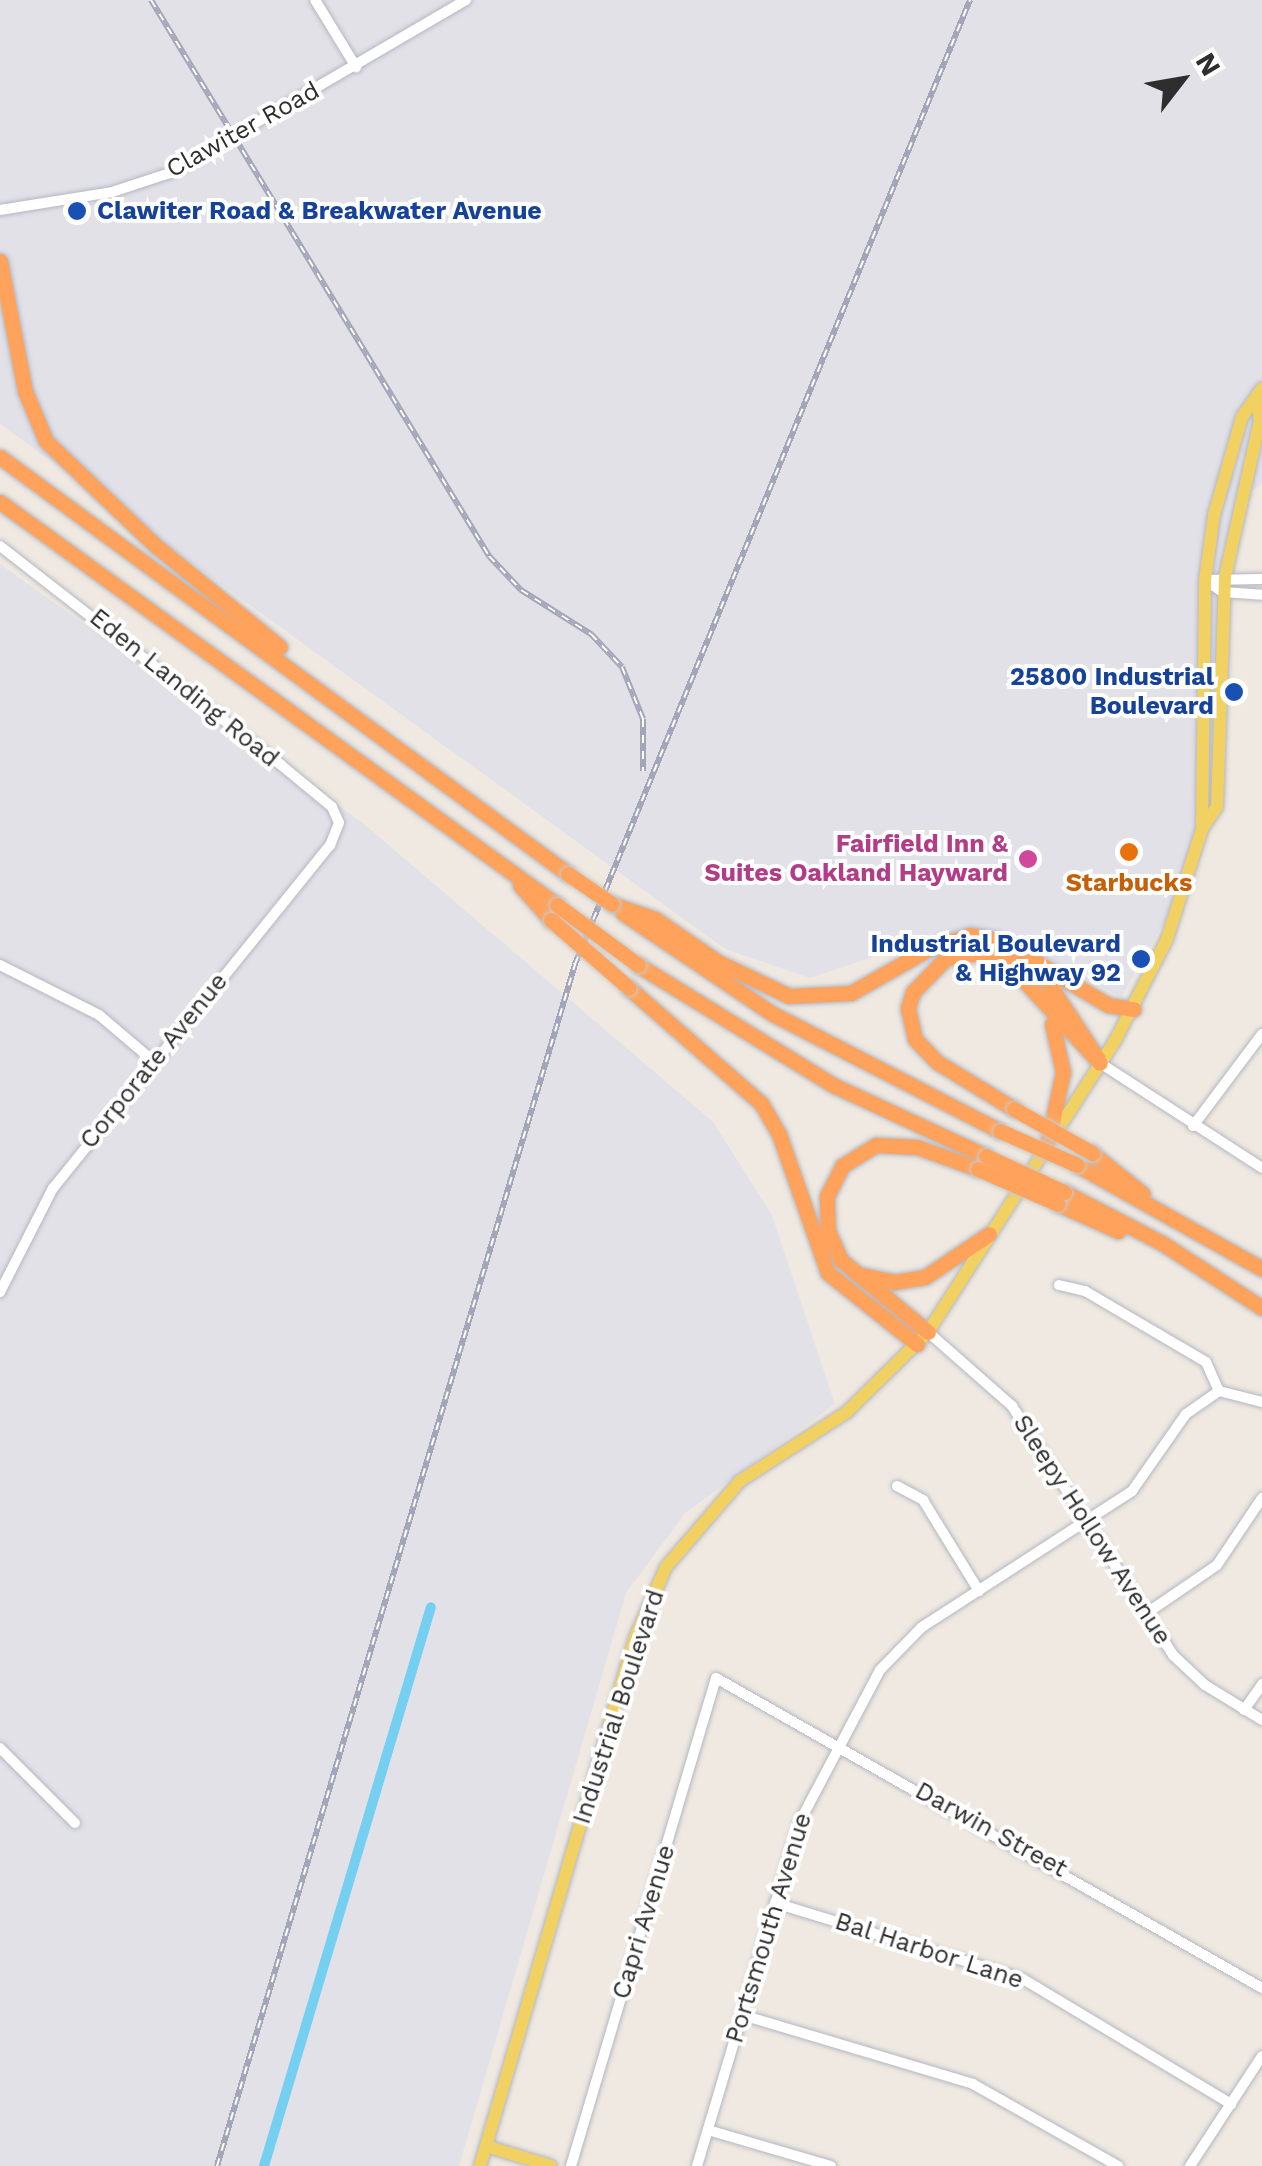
<!DOCTYPE html>
<html>
<head>
<meta charset="utf-8">
<style>
	body { margin:0 }
	#map { position:relative; width:1262px; height:2166px; overflow:hidden; background:#efe9e1; font-family:"Work Sans",sans-serif }
	div>[style] { position:absolute }
	.industrial>* { inset:0; background:#e3e1e8 }
	.canal>* { height:10px; margin:-5px; padding:0 5px; transform-origin:5px; border-radius:5px; background:#75cff0 }
	.roads { filter:drop-shadow(0 0 2px #b4b7c1) drop-shadow(0 0 2px #b4b7c1) }
	.minor>* { height:10px; margin:-5px; padding:0 5px; transform-origin:5px; border-radius:5px; background:#fff }
	.major>* { height:12px; margin:-6px; padding:0 6px; transform-origin:6px; border-radius:6px; background:#f2d163 }
	.highway>* { height:15px; margin:-7.5px; padding:0 7.5px; transform-origin:7.5px; border-radius:7.5px; background:#ffa35c }
	.rail>* { height:6px; margin-top:-3px; transform-origin:0; background:repeating-linear-gradient(90deg,#fff 0 8px,#a3a6b8 0 16px); box-sizing:border-box; border-block:2px solid #a3a6b8 }
	.bridges { filter:drop-shadow(0 0 2px #c9c9c9) drop-shadow(0 0 2px #c9c9c9) }
	.highway-bridge>* { height:15px; margin:-7.5px; padding:0 7.5px; transform-origin:7.5px; border-radius:7.5px; background:#ffa35c }
	.dots>* { width:28px; height:28px; translate:-50% -50%; box-sizing:border-box; border:5px solid #fff; border-radius:50% }
	span { translate:-50% -50%; white-space:nowrap; text-align:center; line-height:1.15; -webkit-text-stroke:8px #fff; paint-order:stroke }
	.street-label { font-size:25px; color:#2e2e2e }
	.transit-label { font-size:25px; color:#164399; font-weight:700 }
	.left { translate:0 -50%; text-align:left }
	.right { translate:-100% -50%; text-align:right }
	.hotel-label { font-size:25px; color:#b23c85; font-weight:700 }
	.food-label { font-size:25px; color:#c56008; font-weight:700 }
	.north { position:absolute; left:1132px; top:30px; width:100px; height:100px; -webkit-text-stroke:8px #fff; paint-order:stroke; rotate:59deg; font-size:28px; font-weight:700; line-height:40px; text-align:center; color:#2e2e2e }
	.north::after { content:''; display:block; margin:auto; width:35px; height:45px; background:#2e2e2e; clip-path:polygon(50% 0,100% 100%,50% 72%,0 100%) }
</style>
</head>
<body>
<div id="map">
	<div class="industrial">
		<div style="clip-path:polygon(0 0,1262px 0,1262px 484px,1237px 500px,1200px 860px,1121px 997px,1003px 934px,946px 932px,810px 978px,725px 949px,0 424px)"></div>
		<div style="clip-path:polygon(0 564px,364px 824px,713px 1122px,772px 1215px,835px 1404px,685px 1513px,626px 1593px,459px 2166px,0 2166px)"></div>
	</div>
	<div class="canal">
		<div style="left:264px;top:2166px;width:583px;rotate:-73.37deg"></div>
	</div>
	<div class="roads">
		<div class="minor">
			<div style="left:315px;top:0;width:79px;rotate:58.5deg"></div>
			<div style="left:0;top:210px;width:113px;rotate:-9.1deg"></div>
			<div style="left:112px;top:192px;width:61px;rotate:-18.1deg"></div>
			<div style="left:170px;top:173px;width:343px;rotate:-30.3deg"></div>
			<div style="left:0;top:546px;width:356px;rotate:37.9deg"></div>
			<div style="left:281px;top:765px;width:66px;rotate:39.5deg"></div>
			<div style="left:332px;top:807px;width:17px;rotate:66deg"></div>
			<div style="left:339px;top:823px;width:24px;rotate:112deg"></div>
			<div style="left:330px;top:845px;width:441px;rotate:128.9deg"></div>
			<div style="left:53px;top:1188px;width:117px;rotate:117deg"></div>
			<div style="left:1205px;top:580px;width:22px;rotate:34deg"></div>
			<div style="left:1223px;top:592px;width:39px;rotate:4deg"></div>
			<div style="left:1205px;top:580px;width:57px;rotate:-1deg"></div>
			<div style="left:0;top:965px;width:111px;rotate:26.8deg"></div>
			<div style="left:99px;top:1015px;width:70px;rotate:40.3deg"></div>
			<div style="left:1100px;top:1063px;width:193px;rotate:32.9deg"></div>
			<div style="left:1193px;top:1126px;width:115px;rotate:-53.1deg"></div>
			<div style="left:1059px;top:1285px;width:27px;rotate:13deg"></div>
			<div style="left:1085px;top:1291px;width:140px;rotate:30.4deg"></div>
			<div style="left:1206px;top:1362px;width:32px;rotate:66deg"></div>
			<div style="left:928px;top:1332px;width:112px;rotate:41.4deg"></div>
			<div style="left:1012px;top:1406px;width:297px;rotate:57.1deg"></div>
			<div style="left:1173px;top:1655px;width:44px;rotate:43.2deg"></div>
			<div style="left:1205px;top:1685px;width:67px;rotate:31.6deg"></div>
			<div style="left:1219px;top:1391px;width:44px;rotate:14.3deg"></div>
			<div style="left:897px;top:1486px;width:30px;rotate:28deg"></div>
			<div style="left:923px;top:1500px;width:107px;rotate:58.4deg"></div>
			<div style="left:1144px;top:1615px;width:88px;rotate:-34.4deg"></div>
			<div style="left:1217px;top:1565px;width:81px;rotate:-56.1deg"></div>
			<div style="left:1244px;top:1710px;width:32px;rotate:-55deg"></div>
			<div style="left:0;top:1748px;width:106px;rotate:45deg"></div>
			<div style="left:775px;top:1903px;width:259px;rotate:17deg"></div>
			<div style="left:1023px;top:1979px;width:243px;rotate:31deg"></div>
			<div style="left:742px;top:2015px;width:241px;rotate:16.6deg"></div>
			<div style="left:973px;top:2084px;width:167px;rotate:29.5deg"></div>
			<div style="left:708px;top:2130px;width:128px;rotate:16.3deg"></div>
			<div style="left:571px;top:2166px;width:509px;rotate:-73.45deg"></div>
			<div style="left:716px;top:1678px;width:628px;rotate:29.59deg"></div>
			<div style="left:697px;top:2166px;width:358px;rotate:-73.4deg"></div>
			<div style="left:799px;top:1823px;width:173px;rotate:-62.1deg"></div>
			<div style="left:880px;top:1670px;width:60px;rotate:-45.7deg"></div>
			<div style="left:922px;top:1627px;width:250px;rotate:-32.9deg"></div>
			<div style="left:1132px;top:1491px;width:94px;rotate:-55deg"></div>
			<div style="left:1186px;top:1414px;width:40px;rotate:-34.9deg"></div>
			<div style="left:1190px;top:2166px;width:131px;rotate:-56.8deg"></div>
		</div>
		<div class="major">
			<div style="left:1202px;top:829px;width:249px;rotate:-89.3deg"></div>
			<div style="left:1205px;top:580px;width:66px;rotate:-82.1deg"></div>
			<div style="left:1214px;top:515px;width:102px;rotate:-74.1deg"></div>
			<div style="left:1242px;top:417px;width:35px;rotate:-55deg"></div>
			<div style="left:486px;top:2146px;width:68px;rotate:17.1deg"></div>
			<div style="left:480px;top:2166px;width:550px;rotate:-73.64deg"></div>
			<div style="left:635px;top:1638px;width:77px;rotate:-66.4deg"></div>
			<div style="left:666px;top:1567px;width:113px;rotate:-49.3deg"></div>
			<div style="left:740px;top:1481px;width:127px;rotate:-32.8deg"></div>
			<div style="left:847px;top:1412px;width:114px;rotate:-44.6deg"></div>
			<div style="left:928px;top:1332px;width:346px;rotate:-57.3deg"></div>
			<div style="left:1115px;top:1041px;width:114px;rotate:-63deg"></div>
			<div style="left:1167px;top:939px;width:115px;rotate:-72.3deg"></div>
			<div style="left:1202px;top:829px;width:27px;rotate:-56deg"></div>
			<div style="left:1217px;top:807px;width:230px;rotate:-88deg"></div>
			<div style="left:1225px;top:577px;width:161px;rotate:-77.4deg"></div>
			<div style="left:1260px;top:420px;width:18px;rotate:-99deg"></div>
		</div>
		<div class="highway">
			<div style="left:0;top:261px;width:132px;rotate:79.1deg"></div>
			<div style="left:25px;top:391px;width:54px;rotate:67.2deg"></div>
			<div style="left:46px;top:441px;width:151px;rotate:43.7deg"></div>
			<div style="left:155px;top:545px;width:161px;rotate:39.2deg"></div>
			<div style="left:0;top:457px;width:705px;rotate:36.28deg"></div>
			<div style="left:0;top:502px;width:688px;rotate:35.89deg"></div>
			<div style="left:520px;top:885px;width:47px;rotate:48.5deg"></div>
			<div style="left:612px;top:904px;width:46px;rotate:19.2deg"></div>
			<div style="left:655px;top:919px;width:76px;rotate:34.3deg"></div>
			<div style="left:718px;top:962px;width:79px;rotate:25.6deg"></div>
			<div style="left:789px;top:996px;width:62px;rotate:-2.8deg"></div>
			<div style="left:851px;top:993px;width:91px;rotate:-29.7deg"></div>
			<div style="left:930px;top:948px;width:42px;rotate:-18deg"></div>
			<div style="left:970px;top:935px;width:29px;rotate:10deg"></div>
			<div style="left:999px;top:940px;width:127px;rotate:30.8deg"></div>
			<div style="left:1108px;top:1005px;width:26px;rotate:9deg"></div>
			<div style="left:623px;top:913px;width:181px;rotate:34deg"></div>
			<div style="left:773px;top:1014px;width:255px;rotate:27.3deg"></div>
			<div style="left:1031px;top:957px;width:122px;rotate:56.7deg"></div>
			<div style="left:638px;top:965px;width:231px;rotate:31.6deg"></div>
			<div style="left:835px;top:1086px;width:166px;rotate:24.9deg"></div>
			<div style="left:629px;top:988px;width:175px;rotate:41.1deg"></div>
			<div style="left:761px;top:1103px;width:36px;rotate:60deg"></div>
			<div style="left:779px;top:1134px;width:147px;rotate:70.6deg"></div>
			<div style="left:828px;top:1273px;width:114px;rotate:38.6deg"></div>
			<div style="left:1014px;top:1109px;width:90px;rotate:-148.6deg"></div>
			<div style="left:937px;top:1062px;width:32px;rotate:-134deg"></div>
			<div style="left:915px;top:1039px;width:32px;rotate:-103deg"></div>
			<div style="left:908px;top:1008px;width:17px;rotate:-73deg"></div>
			<div style="left:913px;top:992px;width:47px;rotate:-45.9deg"></div>
			<div style="left:946px;top:958px;width:36px;rotate:-9deg"></div>
			<div style="left:982px;top:952px;width:27px;rotate:22deg"></div>
			<div style="left:1007px;top:962px;width:137px;rotate:47.4deg"></div>
			<div style="left:1048px;top:1141px;width:71px;rotate:-77.7deg"></div>
			<div style="left:1063px;top:1072px;width:49px;rotate:-102.9deg"></div>
			<div style="left:1092px;top:1153px;width:65px;rotate:38.8deg"></div>
			<div style="left:1077px;top:1165px;width:212px;rotate:29.3deg"></div>
			<div style="left:1064px;top:1192px;width:110px;rotate:27.5deg"></div>
			<div style="left:1162px;top:1243px;width:119px;rotate:33deg"></div>
			<div style="left:1058px;top:1204px;width:66px;rotate:24.2deg"></div>
			<div style="left:857px;top:1274px;width:38px;rotate:12deg"></div>
			<div style="left:894px;top:1282px;width:31px;rotate:-9deg"></div>
			<div style="left:925px;top:1277px;width:77px;rotate:-33.9deg"></div>
			<div style="left:928px;top:1332px;width:113px;rotate:-140.4deg"></div>
			<div style="left:841px;top:1260px;width:32px;rotate:-114deg"></div>
			<div style="left:828px;top:1231px;width:35px;rotate:-92deg"></div>
			<div style="left:827px;top:1196px;width:34px;rotate:-63deg"></div>
			<div style="left:842px;top:1166px;width:40px;rotate:-32deg"></div>
			<div style="left:876px;top:1145px;width:41px;rotate:2.8deg"></div>
			<div style="left:917px;top:1147px;width:65px;rotate:19.8deg"></div>
		</div>
	</div>
	<div class="rail">
		<div style="left:151px;top:0;width:651px;rotate:58.7deg"></div>
		<div style="left:489px;top:556px;width:47px;rotate:46.7deg"></div>
		<div style="left:521px;top:590px;width:83px;rotate:32.2deg"></div>
		<div style="left:591px;top:634px;width:45px;rotate:46.8deg"></div>
		<div style="left:622px;top:667px;width:56px;rotate:68deg"></div>
		<div style="left:643px;top:719px;width:52px;rotate:90deg"></div>
		<div style="left:217px;top:2166px;width:1254px;rotate:-73.41deg"></div>
		<div style="left:575px;top:964px;width:1042px;rotate:-67.72deg"></div>
	</div>
	<div class="bridges">
		<div class="highway-bridge">
			<div style="left:568px;top:874px;width:53px;rotate:34.3deg"></div>
			<div style="left:557px;top:905px;width:101px;rotate:36.5deg"></div>
			<div style="left:551px;top:920px;width:103px;rotate:41.1deg"></div>
			<div style="left:1014px;top:1109px;width:90px;rotate:29.4deg"></div>
			<div style="left:1000px;top:1131px;width:84px;rotate:23.8deg"></div>
			<div style="left:986px;top:1156px;width:86px;rotate:24.8deg"></div>
			<div style="left:978px;top:1169px;width:87px;rotate:23.6deg"></div>
		</div>
	</div>
	<div class="dots">
		<div style="left:77px;top:211px;background:#1a4fb4"></div>
		<div style="left:1234px;top:692px;background:#1a4fb4"></div>
		<div style="left:1129px;top:852px;background:#e8710a"></div>
		<div style="left:1028px;top:859px;background:#d1479c"></div>
		<div style="left:1141px;top:959px;background:#1a4fb4"></div>
	</div>
	<div class="street-label">
		<span style="left:243px;top:130px;rotate:-29deg">Clawiter Road</span>
		<span style="left:184px;top:688px;rotate:39deg">Eden Landing Road</span>
		<span style="left:154px;top:1061px;rotate:-51deg">Corporate Avenue</span>
		<span style="left:1092px;top:1530px;rotate:57deg">Sleepy Hollow Avenue</span>
		<span style="left:619px;top:1707px;rotate:-72deg">Industrial Boulevard</span>
		<span style="left:991px;top:1830px;rotate:29deg">Darwin Street</span>
		<span style="left:644px;top:1922px;rotate:-73deg">Capri Avenue</span>
		<span style="left:769px;top:1928px;rotate:-73deg">Portsmouth Avenue</span>
		<span style="left:929px;top:1951px;rotate:18deg">Bal Harbor Lane</span>
	</div>
	<div class="transit-label">
		<span class="left" style="left:97px;top:211px">Clawiter Road &amp; Breakwater Avenue</span>
		<span class="right" style="left:1214px;top:692px">25800 Industrial<br>Boulevard</span>
		<span class="right" style="left:1121px;top:959px">Industrial Boulevard<br>&amp; Highway 92</span>
	</div>
	<div class="hotel-label">
		<span class="right" style="left:1008px;top:859px">Fairfield Inn &amp;<br>Suites Oakland Hayward</span>
	</div>
	<div class="food-label">
		<span style="left:1129px;top:883px">Starbucks</span>
	</div>
	<div class="north">N</div>
</div>
</body>
</html>
